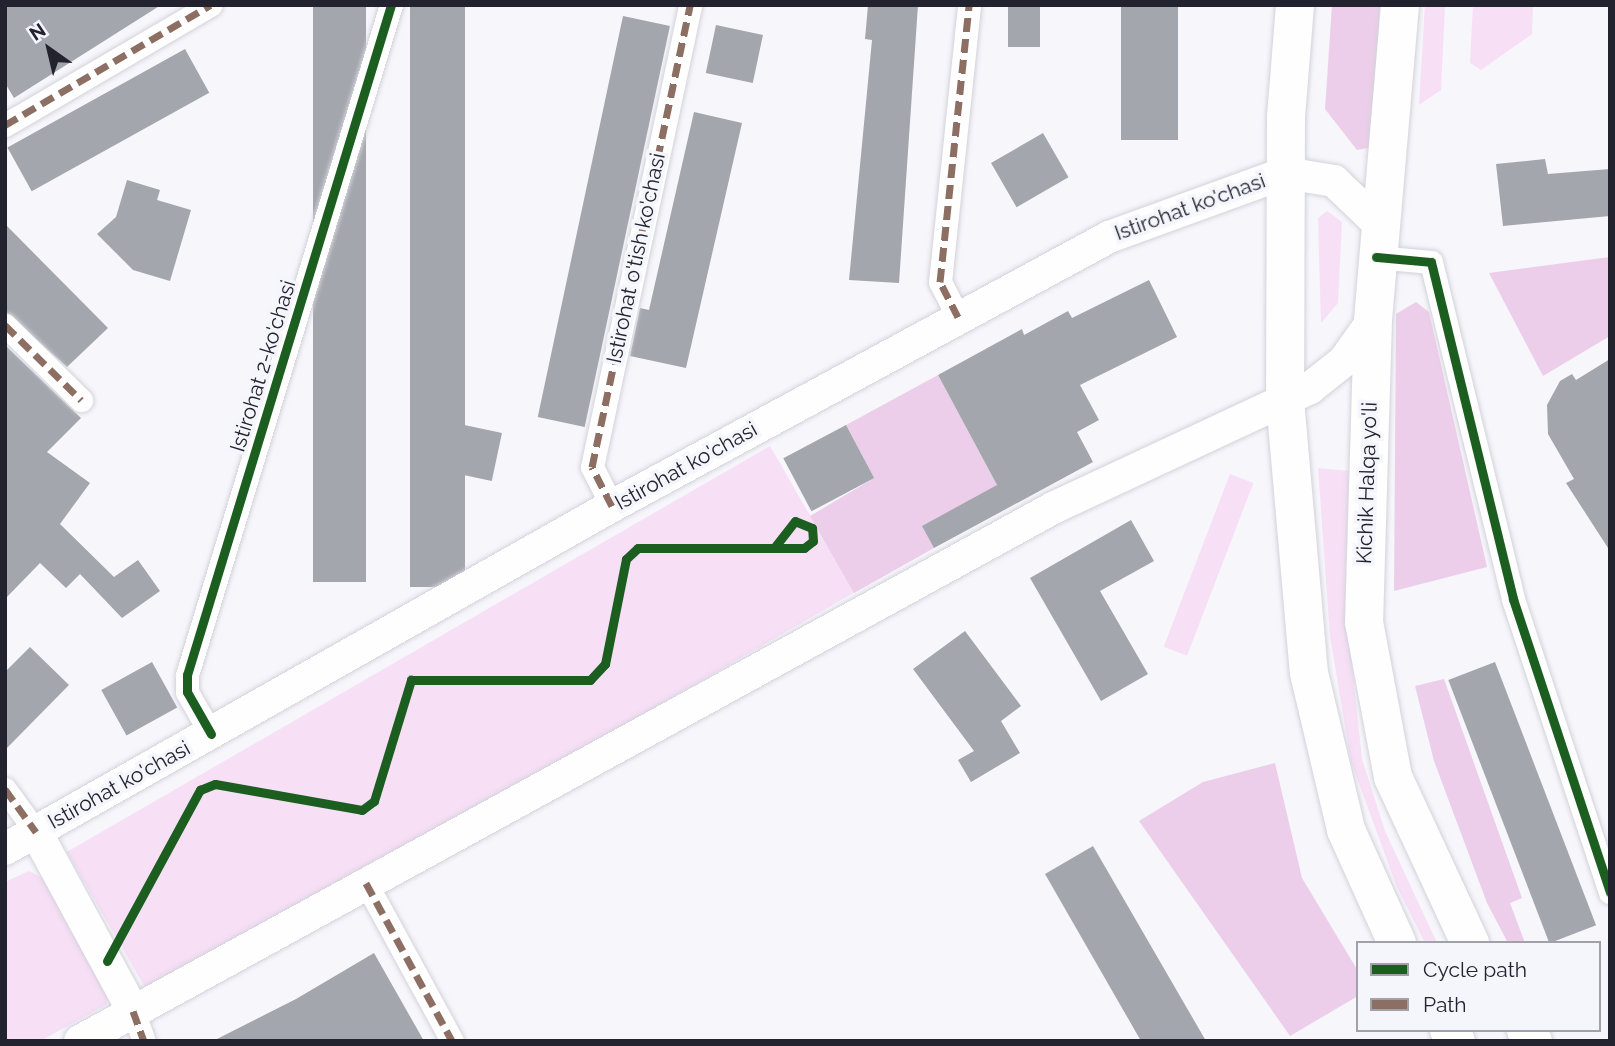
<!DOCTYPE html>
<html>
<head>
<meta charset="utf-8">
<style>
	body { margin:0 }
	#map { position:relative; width:1615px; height:1046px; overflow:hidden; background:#f6f6fb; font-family:Raleway,sans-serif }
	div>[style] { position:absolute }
	.green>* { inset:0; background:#f7dff6; transform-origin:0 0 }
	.forest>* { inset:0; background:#edceea }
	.building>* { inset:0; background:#a4a6ad; transform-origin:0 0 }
	.roads { filter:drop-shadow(0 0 2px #d2d2da) drop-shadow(0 0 2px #d2d2da) }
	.street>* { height:23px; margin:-11.5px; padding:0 11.5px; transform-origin:11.5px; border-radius:11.5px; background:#fefefe }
	.secondary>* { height:32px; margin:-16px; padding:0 16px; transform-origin:16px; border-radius:16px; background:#fefefe }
	.highway>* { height:38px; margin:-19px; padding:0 19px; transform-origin:19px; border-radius:19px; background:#fefefe }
	.quiet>* { height:7px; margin-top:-3.5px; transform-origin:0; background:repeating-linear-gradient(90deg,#8d6e63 0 14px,transparent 0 21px) }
	.cycleway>* { height:9px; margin:-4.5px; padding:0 4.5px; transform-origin:4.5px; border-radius:4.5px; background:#1b5e20 }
	span { translate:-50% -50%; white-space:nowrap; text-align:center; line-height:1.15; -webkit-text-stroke:7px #f5f5fc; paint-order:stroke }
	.street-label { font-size:21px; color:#23232f }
	.frame { position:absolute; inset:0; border:7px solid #23232f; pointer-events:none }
	.legend { position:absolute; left:1356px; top:941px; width:245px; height:91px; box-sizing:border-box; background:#f5f5fc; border:2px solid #a1a1aa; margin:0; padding:9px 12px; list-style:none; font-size:21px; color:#23232f }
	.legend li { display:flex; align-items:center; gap:14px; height:35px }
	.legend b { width:35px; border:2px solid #a1a1aa }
	.north { position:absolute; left:14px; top:14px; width:70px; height:70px; -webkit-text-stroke:5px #f5f5fc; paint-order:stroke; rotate:326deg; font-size:19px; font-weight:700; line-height:28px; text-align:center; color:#23232f }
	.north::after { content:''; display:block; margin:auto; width:24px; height:32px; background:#23232f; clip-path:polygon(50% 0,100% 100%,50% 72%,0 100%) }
</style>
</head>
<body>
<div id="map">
	<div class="green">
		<div style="clip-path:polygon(1425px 5px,1445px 5px,1441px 90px,1419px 105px)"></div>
		<div style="clip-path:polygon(1473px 5px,1533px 5px,1532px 34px,1481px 70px,1470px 63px)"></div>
		<div style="clip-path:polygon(1327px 211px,1342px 222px,1338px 303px,1321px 323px,1318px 218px)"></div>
		<div style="left:770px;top:446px;width:169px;height:812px;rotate:60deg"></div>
		<div style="clip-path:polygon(1318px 468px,1349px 471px,1345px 601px,1362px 759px,1385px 831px,1437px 943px,1425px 943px,1397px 887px,1351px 762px,1330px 636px)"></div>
		<div style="left:1230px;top:474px;width:25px;height:185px;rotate:21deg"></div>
		<div style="clip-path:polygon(29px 871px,45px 879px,109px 997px,106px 1005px,40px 1041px,5px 1041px,5px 882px)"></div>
	</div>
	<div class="forest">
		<div style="clip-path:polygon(1332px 5px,1380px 5px,1373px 147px,1357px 150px,1325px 109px)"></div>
		<div style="clip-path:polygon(1610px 257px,1610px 336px,1543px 376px,1489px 273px)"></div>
		<div style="clip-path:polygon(1416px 302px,1429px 312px,1487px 567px,1394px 591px,1396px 314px)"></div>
		<div style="clip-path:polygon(938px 375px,997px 485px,934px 548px,854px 593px,810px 516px,874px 478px,846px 425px)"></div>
		<div style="clip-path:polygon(1444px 679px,1522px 898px,1510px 903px,1525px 943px,1508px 943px,1487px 903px,1434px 761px,1415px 686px)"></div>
		<div style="clip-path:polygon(1275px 763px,1302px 878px,1358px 971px,1358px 996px,1290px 1036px,1139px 821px,1203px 782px)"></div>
	</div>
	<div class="building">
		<div style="clip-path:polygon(5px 5px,161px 5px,14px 98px,5px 83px)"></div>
		<div style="left:313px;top:5px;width:53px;height:577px"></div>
		<div style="left:410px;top:5px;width:55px;height:582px"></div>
		<div style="clip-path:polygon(868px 5px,918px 5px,899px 283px,849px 280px,872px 40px,865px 39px)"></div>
		<div style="left:1008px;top:5px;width:32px;height:42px"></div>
		<div style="left:1121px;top:5px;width:57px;height:135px"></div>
		<div style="left:623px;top:16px;width:48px;height:410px;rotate:12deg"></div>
		<div style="left:716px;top:25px;width:48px;height:49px;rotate:12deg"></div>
		<div style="left:185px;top:49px;width:50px;height:203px;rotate:61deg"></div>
		<div style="clip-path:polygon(694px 112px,742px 123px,686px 368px,630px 356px,640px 308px,649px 310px)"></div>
		<div style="left:1043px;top:133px;width:51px;height:60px;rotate:60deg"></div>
		<div style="clip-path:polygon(1545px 159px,1548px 174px,1610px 169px,1610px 216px,1503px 226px,1496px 164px)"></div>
		<div style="clip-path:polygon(127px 180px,160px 190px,157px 200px,191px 210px,170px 281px,133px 270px,97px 234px,116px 217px)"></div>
		<div style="clip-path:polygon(5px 224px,108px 328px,67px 367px,5px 311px)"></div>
		<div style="clip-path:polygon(1149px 280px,1177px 337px,1080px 385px,1099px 420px,1077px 432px,1093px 462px,934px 548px,922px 526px,997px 485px,938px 375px,1022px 329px,1024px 335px,1068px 311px,1072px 318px)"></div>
		<div style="clip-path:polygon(5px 345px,81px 418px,47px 452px,90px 483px,60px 524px,114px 577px,138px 560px,160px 591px,122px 618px,80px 574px,66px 588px,40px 563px,5px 599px)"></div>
		<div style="clip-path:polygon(1610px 359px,1610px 551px,1566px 483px,1574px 479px,1548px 434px,1547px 405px,1560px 381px,1572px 374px,1576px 380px)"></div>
		<div style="left:455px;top:423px;width:48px;height:49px;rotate:12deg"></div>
		<div style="left:846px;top:425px;width:60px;height:71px;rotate:62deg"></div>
		<div style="clip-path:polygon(1131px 520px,1154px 561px,1100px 591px,1148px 674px,1101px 701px,1030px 578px)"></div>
		<div style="clip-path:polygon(965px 631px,1021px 706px,1001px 721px,1020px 753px,971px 782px,958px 760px,974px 751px,913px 669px)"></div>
		<div style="clip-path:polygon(30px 647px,69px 685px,5px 750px,5px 672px)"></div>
		<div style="left:152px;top:662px;width:52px;height:58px;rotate:61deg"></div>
		<div style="left:1495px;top:662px;width:282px;height:50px;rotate:69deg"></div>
		<div style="clip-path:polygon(1093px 846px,1206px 1041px,1141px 1041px,1045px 874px)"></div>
		<div style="clip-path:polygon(374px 953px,424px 1041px,213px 1041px,296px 999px)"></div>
	</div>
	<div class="roads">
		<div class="street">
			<div style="left:5px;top:125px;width:238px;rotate:-30.3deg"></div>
			<div style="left:1376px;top:257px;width:55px;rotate:5.2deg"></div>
			<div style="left:1431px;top:262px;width:347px;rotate:76.3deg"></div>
			<div style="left:1513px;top:599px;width:309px;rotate:71.7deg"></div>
			<div style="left:958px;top:317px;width:39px;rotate:-117deg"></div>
			<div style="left:940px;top:282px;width:279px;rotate:-84deg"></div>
			<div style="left:5px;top:325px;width:107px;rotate:44.6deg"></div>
			<div style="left:612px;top:506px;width:44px;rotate:-117.1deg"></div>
			<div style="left:592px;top:467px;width:472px;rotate:-78deg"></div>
			<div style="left:211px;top:734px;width:48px;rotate:-119.7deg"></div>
			<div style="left:187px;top:692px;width:17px;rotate:-90deg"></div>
			<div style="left:187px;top:675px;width:700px;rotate:-73.07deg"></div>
			<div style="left:5px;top:789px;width:53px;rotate:54.2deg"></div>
			<div style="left:366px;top:883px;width:180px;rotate:61.4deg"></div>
			<div style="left:133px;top:1011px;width:32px;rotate:70deg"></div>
		</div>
		<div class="secondary">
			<div style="left:36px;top:832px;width:204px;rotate:61.5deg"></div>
			<div style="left:5px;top:849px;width:697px;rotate:-29.47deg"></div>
			<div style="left:612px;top:506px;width:565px;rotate:-28.42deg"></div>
			<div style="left:1109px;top:237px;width:187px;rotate:-20deg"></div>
			<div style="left:1285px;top:173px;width:50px;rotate:9.3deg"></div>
			<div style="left:1334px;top:181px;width:62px;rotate:43.7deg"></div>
			<div style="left:80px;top:1041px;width:1109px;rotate:-28.71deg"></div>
			<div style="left:1053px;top:508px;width:284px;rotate:-25deg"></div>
			<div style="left:1310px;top:388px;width:43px;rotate:-38.5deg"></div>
			<div style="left:1344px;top:361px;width:50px;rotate:-54.7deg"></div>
		</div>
		<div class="highway">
			<div style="left:1295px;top:5px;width:112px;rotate:94.6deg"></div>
			<div style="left:1286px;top:117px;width:283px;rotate:90.2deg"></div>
			<div style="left:1285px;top:400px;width:274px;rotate:85deg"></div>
			<div style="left:1309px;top:673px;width:161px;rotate:76.7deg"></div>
			<div style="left:1346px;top:830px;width:124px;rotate:65.7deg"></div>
			<div style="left:1400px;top:5px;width:316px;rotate:94.9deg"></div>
			<div style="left:1373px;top:320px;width:302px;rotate:91.7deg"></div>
			<div style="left:1364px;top:622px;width:158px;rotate:79.4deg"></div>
			<div style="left:1393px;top:777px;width:183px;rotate:65.1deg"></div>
			<div style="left:1449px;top:1030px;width:13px;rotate:58deg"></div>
			<div style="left:1526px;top:1030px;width:13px;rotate:58deg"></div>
		</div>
	</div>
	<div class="quiet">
		<div style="left:5px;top:125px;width:238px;rotate:-30.3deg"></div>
		<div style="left:958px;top:317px;width:39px;rotate:-117deg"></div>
		<div style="left:940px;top:282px;width:279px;rotate:-84deg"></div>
		<div style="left:5px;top:325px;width:107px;rotate:44.6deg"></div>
		<div style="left:612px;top:506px;width:44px;rotate:-117.1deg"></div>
		<div style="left:592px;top:467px;width:472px;rotate:-78deg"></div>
		<div style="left:5px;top:789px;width:53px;rotate:54.2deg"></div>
		<div style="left:366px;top:883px;width:180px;rotate:61.4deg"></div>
		<div style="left:133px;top:1011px;width:32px;rotate:70deg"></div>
	</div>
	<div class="cycleway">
		<div style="left:1376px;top:257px;width:55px;rotate:5.2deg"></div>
		<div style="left:1431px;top:262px;width:347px;rotate:76.3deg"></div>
		<div style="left:1513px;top:599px;width:309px;rotate:71.7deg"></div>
		<div style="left:211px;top:734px;width:48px;rotate:-119.7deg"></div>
		<div style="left:187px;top:692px;width:17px;rotate:-90deg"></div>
		<div style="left:187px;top:675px;width:700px;rotate:-73.07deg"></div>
		<div style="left:107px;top:961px;width:195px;rotate:-61.5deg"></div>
		<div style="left:200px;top:790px;width:16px;rotate:-22deg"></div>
		<div style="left:215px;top:784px;width:149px;rotate:10deg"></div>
		<div style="left:362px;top:810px;width:15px;rotate:-37deg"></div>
		<div style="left:374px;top:801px;width:127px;rotate:-73deg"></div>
		<div style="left:411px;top:680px;width:179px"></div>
		<div style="left:590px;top:680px;width:22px;rotate:-47deg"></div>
		<div style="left:605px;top:664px;width:107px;rotate:-78.7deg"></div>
		<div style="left:626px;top:559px;width:16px;rotate:-43deg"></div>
		<div style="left:638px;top:548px;width:166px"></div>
		<div style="left:804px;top:548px;width:11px;rotate:-38deg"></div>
		<div style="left:813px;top:541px;width:13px;rotate:-94deg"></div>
		<div style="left:812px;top:528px;width:18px;rotate:-158deg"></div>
		<div style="left:795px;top:521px;width:33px;rotate:128deg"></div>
	</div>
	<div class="street-label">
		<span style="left:1190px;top:207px;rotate:-20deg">Istirohat ko'chasi</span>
		<span style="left:636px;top:258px;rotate:-78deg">Istirohat o'tish ko'chasi</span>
		<span style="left:263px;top:366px;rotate:-73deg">Istirohat 2-ko'chasi</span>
		<span style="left:686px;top:466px;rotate:-29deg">Istirohat ko'chasi</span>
		<span style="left:1367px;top:483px;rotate:-88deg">Kichik Halqa yo'li</span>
		<span style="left:119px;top:785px;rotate:-29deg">Istirohat ko'chasi</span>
	</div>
	<div class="frame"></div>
	<ul class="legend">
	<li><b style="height:9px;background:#1b5e20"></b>Cycle path</li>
	<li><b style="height:9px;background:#8d6e63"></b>Path</li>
	</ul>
	<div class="north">N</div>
</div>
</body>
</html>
